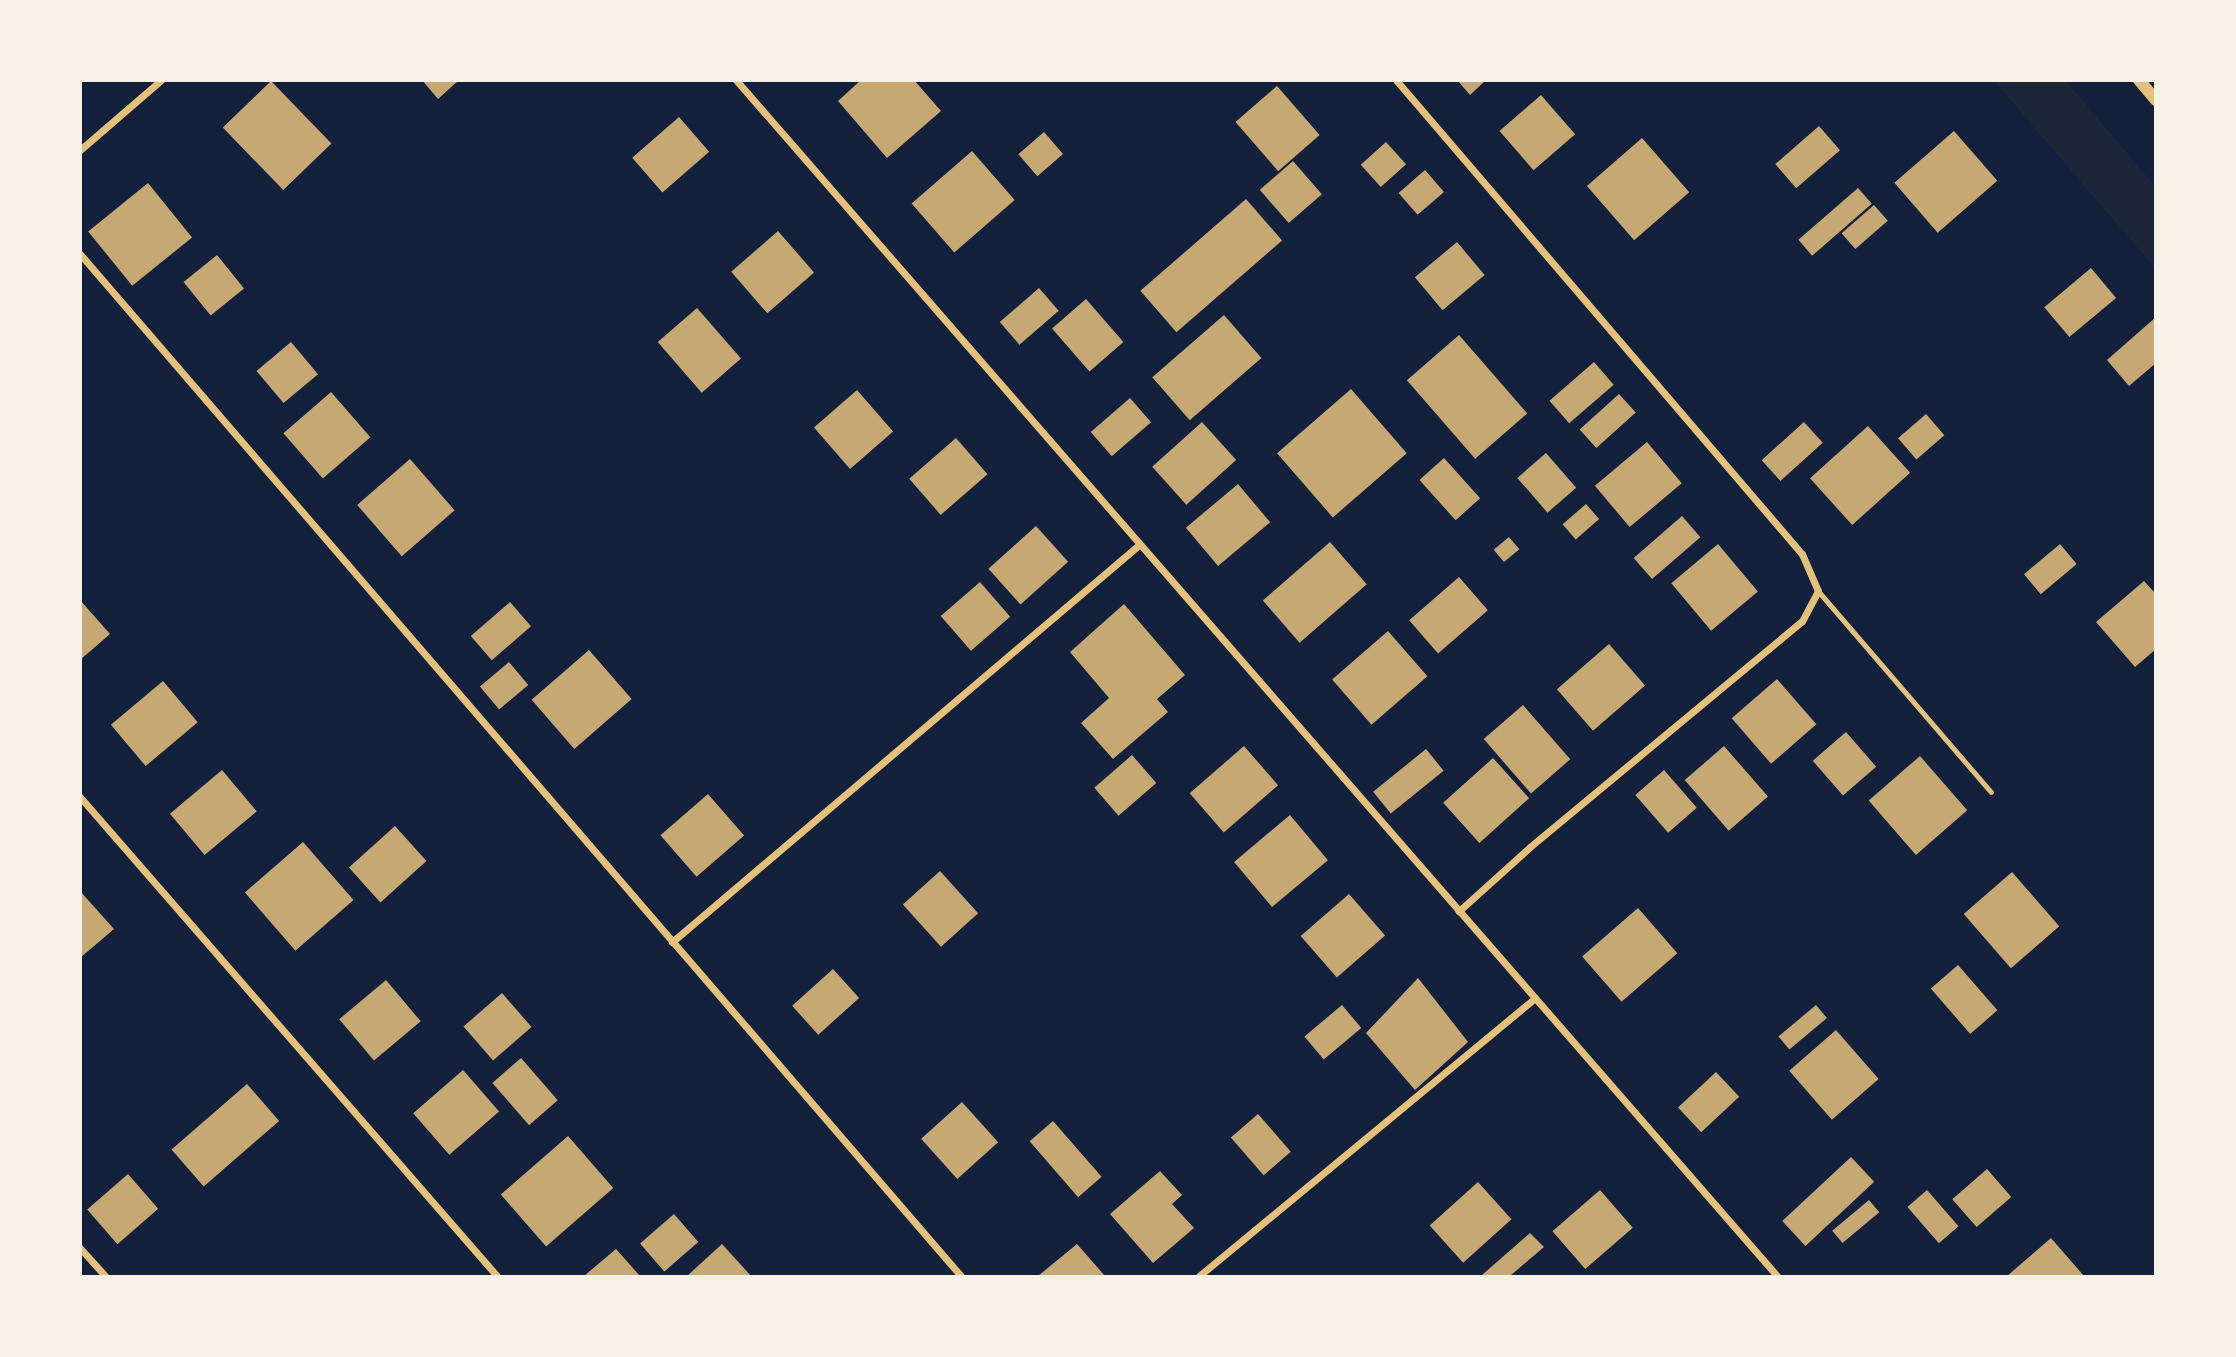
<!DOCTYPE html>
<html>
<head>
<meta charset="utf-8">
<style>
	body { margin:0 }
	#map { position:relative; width:2236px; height:1357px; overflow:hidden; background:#14213d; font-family:"IBM Plex Sans",sans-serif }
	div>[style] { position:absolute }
	.green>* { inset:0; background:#1d2539 }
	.building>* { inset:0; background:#c6a872; transform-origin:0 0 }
	.service>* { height:5px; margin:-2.5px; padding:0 2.5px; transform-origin:2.5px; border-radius:2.5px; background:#e5c07b }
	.minor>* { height:7px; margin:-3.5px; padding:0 3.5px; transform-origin:3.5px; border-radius:3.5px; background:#e5c07b }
	.tertiary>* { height:12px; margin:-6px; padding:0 6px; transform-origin:6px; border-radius:6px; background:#e5c07b }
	span { translate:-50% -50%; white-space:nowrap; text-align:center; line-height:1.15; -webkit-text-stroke:7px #f6f1e7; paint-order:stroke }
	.frame { position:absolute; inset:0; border:82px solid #f6f1e7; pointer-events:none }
</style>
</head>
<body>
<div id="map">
	<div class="green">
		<div style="clip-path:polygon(1994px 81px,2066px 81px,2155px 186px,2155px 268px)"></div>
	</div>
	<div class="building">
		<div style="clip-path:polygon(422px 80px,459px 80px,438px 99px)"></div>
		<div style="clip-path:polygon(861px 80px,914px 80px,941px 111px,887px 158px,838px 101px)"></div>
		<div style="clip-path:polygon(1457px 80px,1486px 80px,1470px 95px)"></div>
		<div style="left:271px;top:81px;width:87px;height:67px;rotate:46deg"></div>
		<div style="left:1277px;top:86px;width:65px;height:55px;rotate:49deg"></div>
		<div style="left:1541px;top:95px;width:52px;height:55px;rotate:49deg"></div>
		<div style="left:679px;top:117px;width:46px;height:62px;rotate:49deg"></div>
		<div style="left:1819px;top:126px;width:32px;height:58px;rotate:49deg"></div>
		<div style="left:1954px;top:131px;width:66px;height:79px;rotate:49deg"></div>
		<div style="left:1044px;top:132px;width:29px;height:34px;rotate:49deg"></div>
		<div style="left:1642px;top:138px;width:72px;height:73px;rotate:49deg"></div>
		<div style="left:1386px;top:142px;width:30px;height:34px;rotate:48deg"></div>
		<div style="left:972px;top:151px;width:65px;height:80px;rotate:49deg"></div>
		<div style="left:1293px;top:161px;width:44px;height:44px;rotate:49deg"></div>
		<div style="left:1425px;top:170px;width:29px;height:35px;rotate:49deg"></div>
		<div style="left:148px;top:183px;width:70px;height:77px;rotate:51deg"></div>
		<div style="left:1858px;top:188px;width:21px;height:79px;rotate:49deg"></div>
		<div style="left:1246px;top:199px;width:55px;height:140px;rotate:49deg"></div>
		<div style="left:1874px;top:205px;width:21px;height:43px;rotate:49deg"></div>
		<div style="left:778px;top:231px;width:55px;height:62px;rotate:49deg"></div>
		<div style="left:1457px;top:242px;width:43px;height:55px;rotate:50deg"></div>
		<div style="left:217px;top:255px;width:43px;height:43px;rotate:51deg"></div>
		<div style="left:2091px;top:268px;width:39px;height:61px;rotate:50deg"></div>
		<div style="left:1039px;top:288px;width:30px;height:52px;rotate:49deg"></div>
		<div style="left:1086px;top:299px;width:57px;height:45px;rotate:49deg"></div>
		<div style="left:697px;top:308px;width:67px;height:52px;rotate:49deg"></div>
		<div style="left:1224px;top:315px;width:57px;height:95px;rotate:49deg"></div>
		<div style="clip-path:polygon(2156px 317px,2156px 363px,2129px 386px,2107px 360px)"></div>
		<div style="left:1459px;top:335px;width:104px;height:69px;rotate:49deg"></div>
		<div style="left:291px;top:342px;width:42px;height:45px;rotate:50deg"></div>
		<div style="left:1594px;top:362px;width:30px;height:59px;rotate:49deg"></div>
		<div style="left:1351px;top:389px;width:85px;height:98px;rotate:49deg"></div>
		<div style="left:857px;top:390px;width:55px;height:57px;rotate:49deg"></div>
		<div style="left:331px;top:392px;width:60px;height:63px;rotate:49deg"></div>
		<div style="left:1619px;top:394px;width:25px;height:53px;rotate:48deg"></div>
		<div style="left:1130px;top:398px;width:32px;height:52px;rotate:49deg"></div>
		<div style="left:1926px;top:414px;width:28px;height:37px;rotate:49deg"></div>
		<div style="left:1202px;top:422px;width:51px;height:67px;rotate:48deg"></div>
		<div style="left:1804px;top:422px;width:28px;height:57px;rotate:48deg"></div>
		<div style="left:1868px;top:426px;width:63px;height:78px;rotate:48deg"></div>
		<div style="left:956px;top:438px;width:48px;height:62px;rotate:49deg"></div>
		<div style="left:1647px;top:442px;width:54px;height:68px;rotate:50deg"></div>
		<div style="left:1546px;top:453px;width:46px;height:38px;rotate:49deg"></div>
		<div style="left:1444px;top:458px;width:54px;height:33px;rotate:48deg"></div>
		<div style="left:410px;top:459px;width:68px;height:70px;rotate:49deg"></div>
		<div style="left:1238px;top:484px;width:50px;height:68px;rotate:50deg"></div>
		<div style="left:1586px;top:504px;width:20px;height:31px;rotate:49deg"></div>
		<div style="left:1682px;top:516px;width:28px;height:64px;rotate:49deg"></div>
		<div style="left:1036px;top:526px;width:48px;height:64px;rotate:48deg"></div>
		<div style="left:1509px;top:537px;width:16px;height:20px;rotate:50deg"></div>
		<div style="left:1330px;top:542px;width:56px;height:89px;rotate:49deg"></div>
		<div style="left:1718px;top:544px;width:62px;height:61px;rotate:50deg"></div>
		<div style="left:2060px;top:544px;width:26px;height:47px;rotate:50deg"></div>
		<div style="left:1459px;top:577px;width:44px;height:66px;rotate:49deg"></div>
		<div style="clip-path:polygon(2144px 581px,2156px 594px,2156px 649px,2135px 667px,2096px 622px)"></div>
		<div style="left:980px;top:582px;width:46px;height:52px;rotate:49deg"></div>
		<div style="clip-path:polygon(80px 600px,110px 634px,80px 660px)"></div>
		<div style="left:510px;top:602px;width:32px;height:52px;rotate:49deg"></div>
		<div style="clip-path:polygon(1124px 604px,1185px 675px,1157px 699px,1168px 712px,1113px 759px,1081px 723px,1109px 698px,1070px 652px)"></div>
		<div style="left:1388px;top:631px;width:60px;height:74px;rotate:49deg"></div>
		<div style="left:1609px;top:644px;width:55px;height:69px;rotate:49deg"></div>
		<div style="left:589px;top:650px;width:65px;height:76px;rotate:49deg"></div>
		<div style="left:509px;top:662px;width:30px;height:38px;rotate:50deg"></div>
		<div style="left:1777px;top:679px;width:60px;height:60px;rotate:49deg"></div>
		<div style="left:163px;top:681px;width:54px;height:68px;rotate:50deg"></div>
		<div style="left:1523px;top:705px;width:72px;height:52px;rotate:49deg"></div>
		<div style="left:1846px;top:732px;width:46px;height:44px;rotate:49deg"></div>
		<div style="left:1244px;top:746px;width:52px;height:72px;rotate:49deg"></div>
		<div style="left:1724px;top:746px;width:67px;height:52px;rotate:49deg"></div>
		<div style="left:1426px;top:749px;width:28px;height:68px;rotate:51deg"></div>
		<div style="left:1132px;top:755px;width:37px;height:50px;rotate:49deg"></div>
		<div style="left:1920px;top:756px;width:72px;height:68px;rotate:49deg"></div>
		<div style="left:1493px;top:758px;width:54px;height:67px;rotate:48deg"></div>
		<div style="left:222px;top:770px;width:54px;height:68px;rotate:50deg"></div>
		<div style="left:1664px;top:770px;width:50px;height:38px;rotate:49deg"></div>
		<div style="left:708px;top:794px;width:55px;height:63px;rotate:49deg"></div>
		<div style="left:1290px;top:815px;width:59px;height:73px;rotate:50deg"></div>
		<div style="left:395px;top:826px;width:47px;height:62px;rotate:48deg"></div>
		<div style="left:303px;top:842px;width:77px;height:77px;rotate:49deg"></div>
		<div style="left:940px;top:871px;width:57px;height:50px;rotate:48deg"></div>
		<div style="left:2012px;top:872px;width:72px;height:64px;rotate:49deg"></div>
		<div style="clip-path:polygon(80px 891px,114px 929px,80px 958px)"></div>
		<div style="left:1349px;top:894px;width:55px;height:64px;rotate:49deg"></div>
		<div style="left:1638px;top:908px;width:60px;height:74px;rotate:49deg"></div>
		<div style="left:1958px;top:965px;width:60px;height:36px;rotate:49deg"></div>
		<div style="left:833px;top:969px;width:39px;height:55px;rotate:48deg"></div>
		<div style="clip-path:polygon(1418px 978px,1468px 1042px,1415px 1090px,1366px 1033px)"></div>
		<div style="left:386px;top:980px;width:54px;height:61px;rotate:50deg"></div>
		<div style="left:502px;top:993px;width:45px;height:51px;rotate:49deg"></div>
		<div style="left:1342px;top:1005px;width:30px;height:49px;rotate:50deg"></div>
		<div style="left:1816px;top:1005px;width:17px;height:49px;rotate:50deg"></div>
		<div style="left:1836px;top:1030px;width:65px;height:62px;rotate:49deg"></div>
		<div style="left:521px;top:1058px;width:56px;height:38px;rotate:49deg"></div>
		<div style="left:463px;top:1070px;width:55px;height:66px;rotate:49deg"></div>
		<div style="left:1716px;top:1072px;width:34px;height:52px;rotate:47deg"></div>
		<div style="left:247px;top:1084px;width:49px;height:100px;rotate:49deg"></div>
		<div style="left:962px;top:1102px;width:54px;height:55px;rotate:48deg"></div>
		<div style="left:1258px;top:1114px;width:50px;height:36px;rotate:49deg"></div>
		<div style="left:1053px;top:1121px;width:74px;height:31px;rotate:49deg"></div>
		<div style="left:568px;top:1136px;width:69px;height:89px;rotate:49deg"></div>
		<div style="left:1851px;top:1157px;width:34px;height:94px;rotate:47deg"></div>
		<div style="left:1987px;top:1169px;width:37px;height:46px;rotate:49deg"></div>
		<div style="clip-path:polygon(1160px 1171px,1182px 1195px,1172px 1204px,1194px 1228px,1153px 1263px,1110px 1214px)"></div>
		<div style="left:128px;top:1174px;width:46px;height:54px;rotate:49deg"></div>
		<div style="left:1478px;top:1182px;width:50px;height:65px;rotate:48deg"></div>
		<div style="left:1600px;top:1190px;width:50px;height:63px;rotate:49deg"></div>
		<div style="left:1927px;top:1190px;width:48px;height:26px;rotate:49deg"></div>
		<div style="left:1869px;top:1200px;width:16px;height:48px;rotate:50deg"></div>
		<div style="left:674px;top:1214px;width:37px;height:45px;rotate:49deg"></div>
		<div style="clip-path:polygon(1530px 1233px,1544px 1247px,1510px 1276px,1484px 1276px,1482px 1275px)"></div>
		<div style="clip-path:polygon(2051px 1238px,2084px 1276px,2007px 1276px)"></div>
		<div style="clip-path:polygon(722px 1244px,751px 1276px,687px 1276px)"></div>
		<div style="clip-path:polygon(1077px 1244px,1105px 1276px,1038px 1276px)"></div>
		<div style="clip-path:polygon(616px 1249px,640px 1276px,584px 1276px)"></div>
	</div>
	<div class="service">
		<div style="left:1818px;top:591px;width:265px;rotate:49.3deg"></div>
	</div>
	<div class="minor">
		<div style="left:736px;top:80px;width:1586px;rotate:48.96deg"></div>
		<div style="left:1396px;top:80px;width:624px;rotate:49.42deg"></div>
		<div style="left:1802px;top:554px;width:40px;rotate:66.6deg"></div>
		<div style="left:1818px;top:591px;width:34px;rotate:118deg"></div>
		<div style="left:1802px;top:621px;width:354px;rotate:140.3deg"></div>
		<div style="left:1530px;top:847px;width:96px;rotate:138deg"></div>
		<div style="left:80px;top:150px;width:107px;rotate:-40.8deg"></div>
		<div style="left:80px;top:254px;width:1349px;rotate:49.24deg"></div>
		<div style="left:80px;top:797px;width:635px;rotate:48.96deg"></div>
		<div style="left:672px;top:942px;width:614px;rotate:-40.38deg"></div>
		<div style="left:80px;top:1248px;width:38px;rotate:48deg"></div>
		<div style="left:1199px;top:1276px;width:436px;rotate:-39.6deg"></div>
	</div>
	<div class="tertiary">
		<div style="left:2139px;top:80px;width:26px;rotate:50deg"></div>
	</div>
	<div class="frame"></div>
</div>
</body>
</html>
